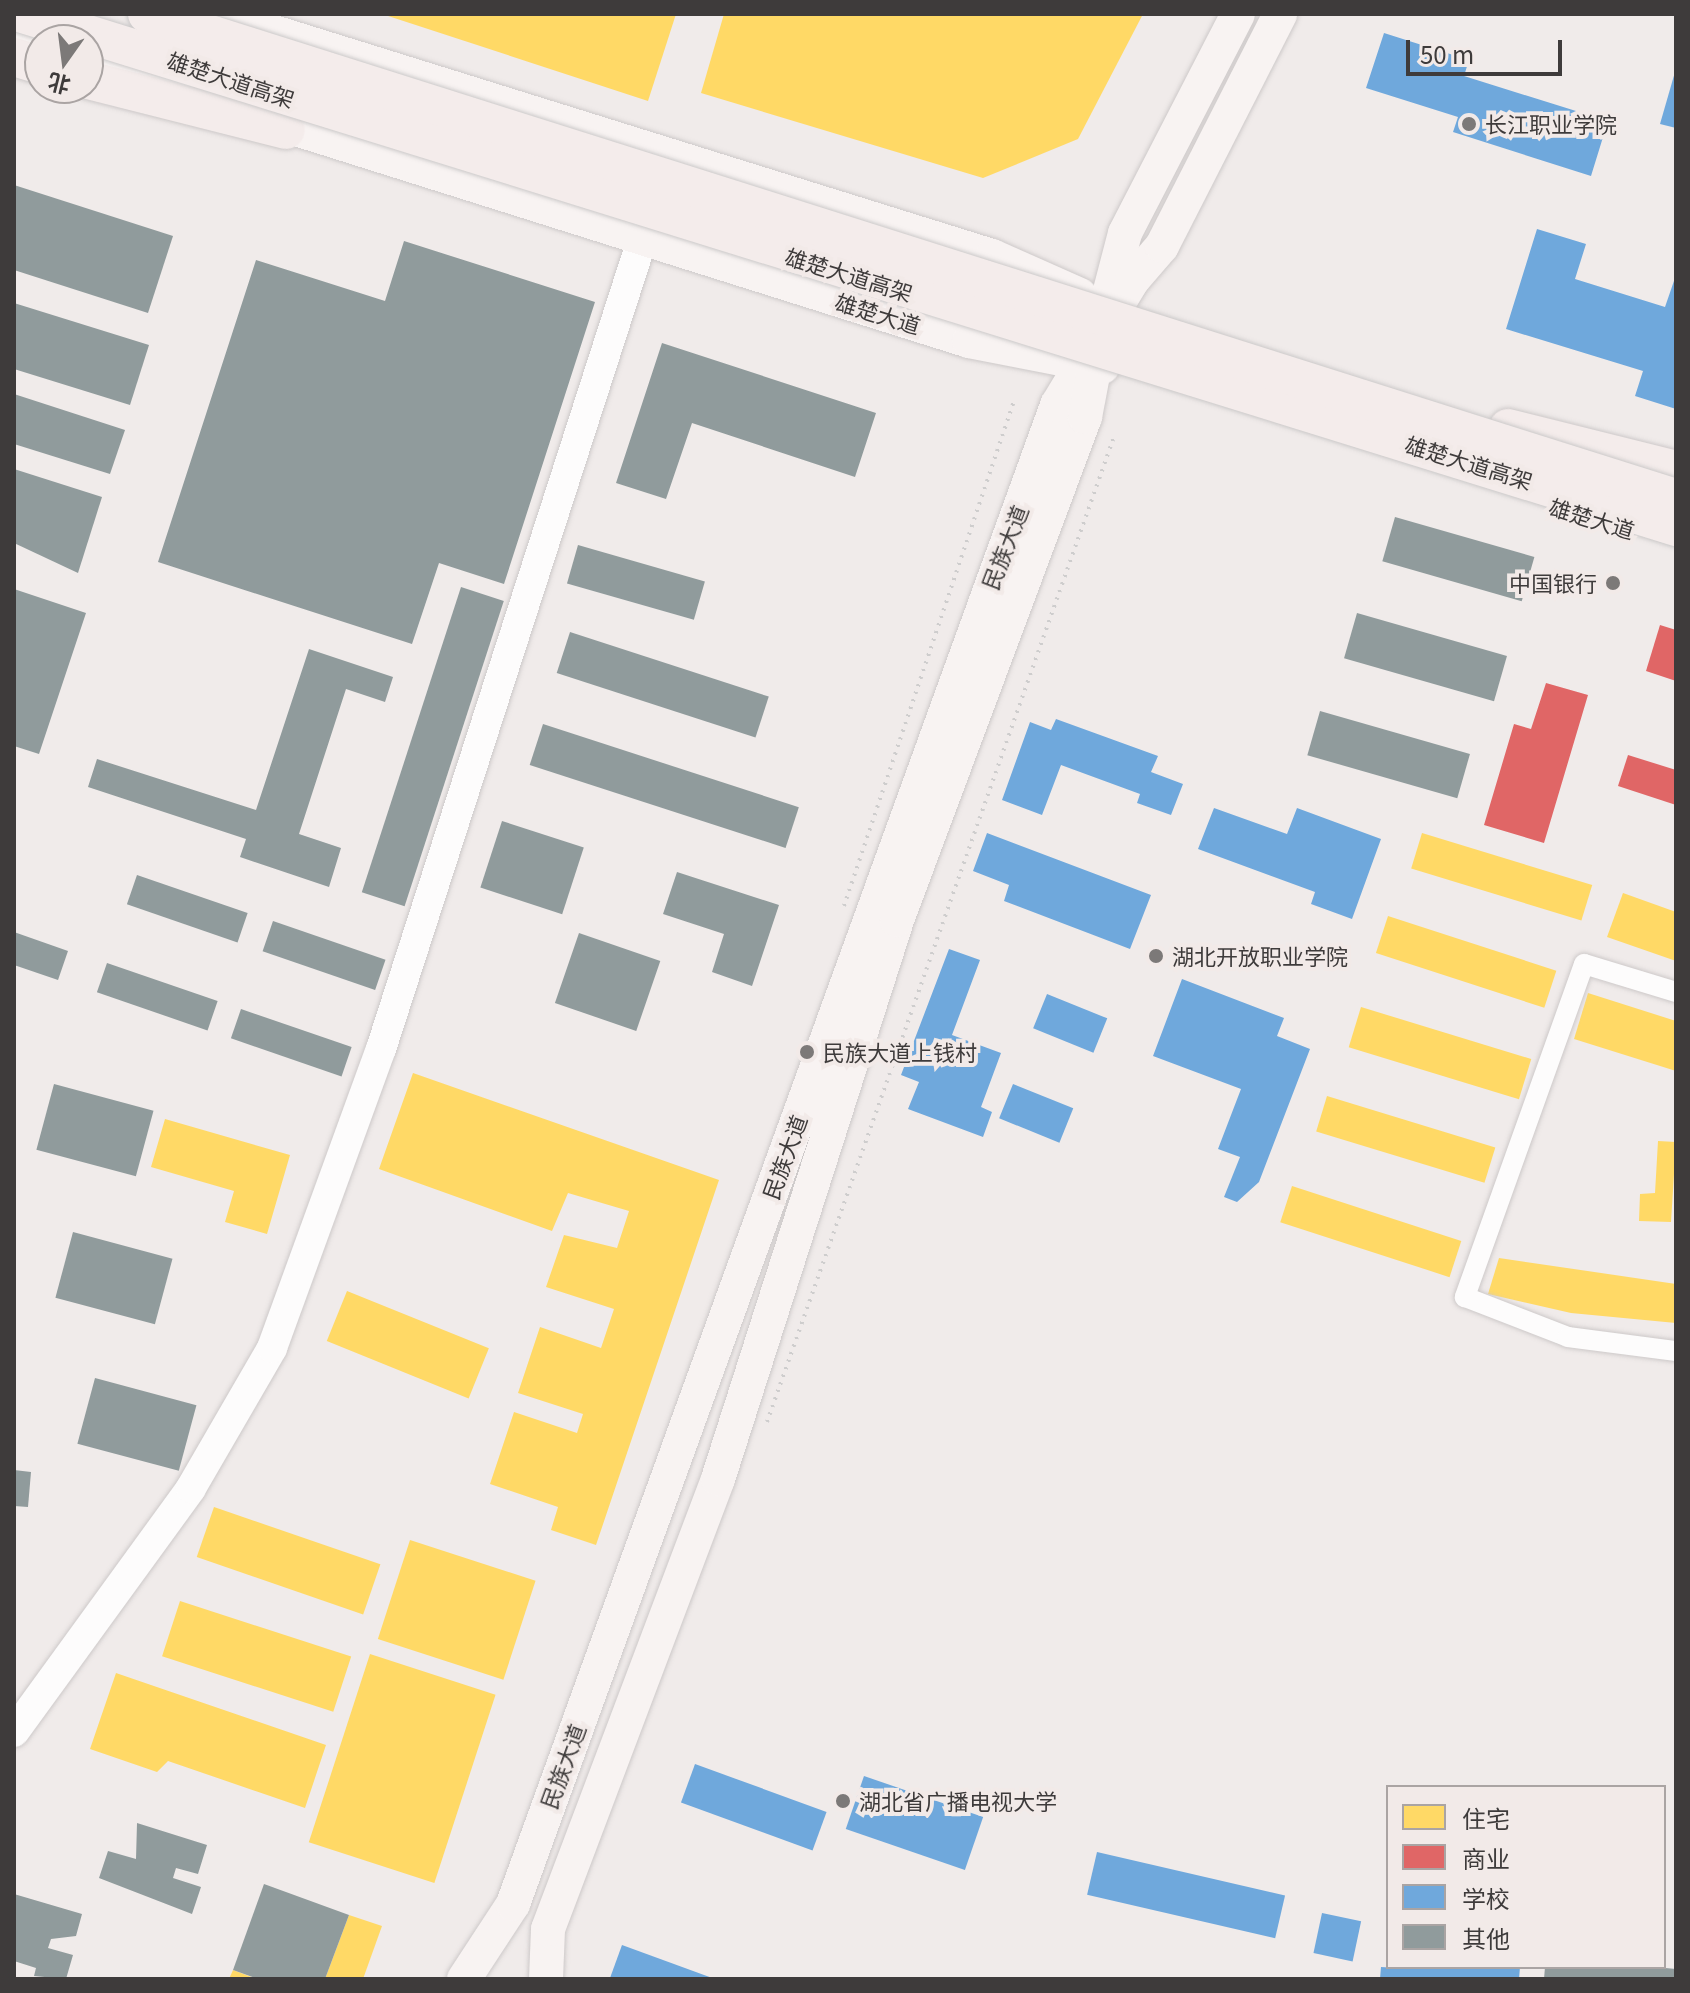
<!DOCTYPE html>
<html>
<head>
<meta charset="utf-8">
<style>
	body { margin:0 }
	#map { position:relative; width:1690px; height:1993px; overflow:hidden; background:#f0ebea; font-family:Georgia,"Noto Sans SC",serif }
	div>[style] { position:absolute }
	.homes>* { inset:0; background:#ffd966; transform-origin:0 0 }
	.shops>* { inset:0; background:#e06666 }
	.schools>* { inset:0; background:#6fa8dc; transform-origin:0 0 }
	.building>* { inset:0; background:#909b9c; transform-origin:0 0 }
	.path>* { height:4px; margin-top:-2px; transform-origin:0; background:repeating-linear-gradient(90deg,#cecdcd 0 2px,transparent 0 8px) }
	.roads { filter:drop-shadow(0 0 2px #cdc9c9) drop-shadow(0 0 2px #cdc9c9) }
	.street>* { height:20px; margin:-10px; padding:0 10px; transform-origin:10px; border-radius:10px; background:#fdfcfc }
	.secondary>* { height:30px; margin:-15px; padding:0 15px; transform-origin:15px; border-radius:15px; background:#fdfcfc }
	.primary>* { height:34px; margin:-17px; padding:0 17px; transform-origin:17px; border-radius:17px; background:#f8f3f2 }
	.highway>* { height:38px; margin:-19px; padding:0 19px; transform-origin:19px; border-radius:19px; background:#f4eceb }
	.bridges { filter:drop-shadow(0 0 2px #cbc9c9) drop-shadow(0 0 2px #cbc9c9) }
	.highway-bridge>* { height:38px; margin:-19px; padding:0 19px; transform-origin:19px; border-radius:19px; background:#f4eceb }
	.dots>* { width:22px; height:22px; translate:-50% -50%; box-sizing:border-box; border:4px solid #f2eae8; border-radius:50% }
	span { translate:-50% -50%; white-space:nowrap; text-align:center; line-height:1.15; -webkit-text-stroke:8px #f2eae8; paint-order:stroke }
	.street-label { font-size:22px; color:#3e3b3b }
	.poi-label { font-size:22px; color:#3e3b3b }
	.left { translate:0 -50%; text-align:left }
	.right { translate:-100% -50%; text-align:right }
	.frame { position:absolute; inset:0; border:16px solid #3e3b3b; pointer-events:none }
	.legend { position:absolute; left:1386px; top:1785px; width:280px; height:184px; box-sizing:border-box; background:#f2eae8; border:2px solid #aaa4a3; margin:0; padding:10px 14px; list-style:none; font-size:24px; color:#3e3b3b }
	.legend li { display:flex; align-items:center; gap:16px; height:40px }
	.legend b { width:40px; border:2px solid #aaa4a3 }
	.north { position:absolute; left:24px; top:24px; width:80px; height:80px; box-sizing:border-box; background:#f2eae8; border:2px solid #aaa4a3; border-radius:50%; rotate:194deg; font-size:22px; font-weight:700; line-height:32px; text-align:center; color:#3e3b3b }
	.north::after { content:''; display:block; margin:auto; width:28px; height:36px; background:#7c7978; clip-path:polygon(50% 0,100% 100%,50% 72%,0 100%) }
	.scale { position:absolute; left:1406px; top:40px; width:156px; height:36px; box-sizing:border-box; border:4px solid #3e3b3b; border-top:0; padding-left:10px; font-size:24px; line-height:28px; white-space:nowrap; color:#3e3b3b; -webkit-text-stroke:6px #f2eae8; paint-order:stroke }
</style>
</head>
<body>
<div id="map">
	<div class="homes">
		<div style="clip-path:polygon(382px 14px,676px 14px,648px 101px)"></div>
		<div style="clip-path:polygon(724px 14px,1143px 14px,1078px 139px,983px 178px,701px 93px)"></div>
		<div style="left:1422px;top:833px;width:178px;height:37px;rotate:17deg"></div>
		<div style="clip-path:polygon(1623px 893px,1676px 912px,1676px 961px,1607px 937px)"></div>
		<div style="left:1388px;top:916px;width:177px;height:39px;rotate:18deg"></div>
		<div style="clip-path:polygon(1588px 993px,1676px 1021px,1676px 1071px,1574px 1039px)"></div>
		<div style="left:1361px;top:1007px;width:178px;height:42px;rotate:17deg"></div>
		<div style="clip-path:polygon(413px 1073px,719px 1180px,596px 1545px,551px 1530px,558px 1507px,490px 1484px,514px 1412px,577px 1433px,583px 1414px,518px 1393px,540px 1327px,601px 1348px,614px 1309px,546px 1287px,564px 1235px,617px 1248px,629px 1211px,568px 1193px,552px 1231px,379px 1169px)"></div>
		<div style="left:1327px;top:1096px;width:176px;height:37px;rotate:17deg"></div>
		<div style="clip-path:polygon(165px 1119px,290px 1155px,267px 1234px,225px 1222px,234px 1191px,151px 1167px)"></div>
		<div style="clip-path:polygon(1658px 1141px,1676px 1142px,1671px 1222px,1639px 1221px,1640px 1194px,1655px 1193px)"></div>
		<div style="left:1292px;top:1186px;width:178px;height:38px;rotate:18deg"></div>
		<div style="clip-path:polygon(1499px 1258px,1676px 1284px,1676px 1323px,1571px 1313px,1488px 1294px)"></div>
		<div style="left:347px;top:1291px;width:153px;height:54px;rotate:22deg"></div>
		<div style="left:214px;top:1507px;width:176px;height:53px;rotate:19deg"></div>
		<div style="left:410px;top:1540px;width:132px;height:104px;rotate:18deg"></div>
		<div style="left:180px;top:1601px;width:180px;height:58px;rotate:18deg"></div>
		<div style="left:370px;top:1654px;width:132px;height:198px;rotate:18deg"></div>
		<div style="clip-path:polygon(116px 1673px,326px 1745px,305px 1808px,168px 1761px,157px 1772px,90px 1749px)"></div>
		<div style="clip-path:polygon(349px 1915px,382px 1926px,363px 1979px,325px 1979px)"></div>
		<div style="clip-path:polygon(233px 1970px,257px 1979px,229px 1979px)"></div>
	</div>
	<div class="shops">
		<div style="clip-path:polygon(1660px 625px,1676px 630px,1676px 681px,1646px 671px)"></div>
		<div style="clip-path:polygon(1546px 683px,1588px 695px,1544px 843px,1484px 825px,1514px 724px,1531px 729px)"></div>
		<div style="clip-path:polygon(1628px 755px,1676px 770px,1676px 805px,1618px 786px)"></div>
	</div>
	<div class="schools">
		<div style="clip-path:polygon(1384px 33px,1469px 60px,1464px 76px,1608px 121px,1591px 176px,1453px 132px,1458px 117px,1366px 88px)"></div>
		<div style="clip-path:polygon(1675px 72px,1676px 72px,1676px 128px,1660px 124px)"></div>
		<div style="clip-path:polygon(1537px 229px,1586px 244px,1575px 279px,1665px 307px,1676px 275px,1676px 409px,1635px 396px,1643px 371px,1506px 329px)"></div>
		<div style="clip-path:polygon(1056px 719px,1158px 756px,1151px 772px,1183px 784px,1171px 815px,1137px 803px,1140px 794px,1061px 765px,1042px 815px,1002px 800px,1030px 722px,1051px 730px)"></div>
		<div style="clip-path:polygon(1214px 808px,1287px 834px,1297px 808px,1381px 839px,1352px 919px,1311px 904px,1315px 892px,1198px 849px)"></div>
		<div style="clip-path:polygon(987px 833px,1151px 895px,1130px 949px,1004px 901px,1009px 885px,973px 871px)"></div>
		<div style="clip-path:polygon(949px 949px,980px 960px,952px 1035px,1001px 1053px,981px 1107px,992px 1112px,983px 1137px,908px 1109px,919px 1082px,901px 1075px)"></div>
		<div style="clip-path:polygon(1182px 979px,1284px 1018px,1277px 1036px,1310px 1049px,1259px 1182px,1237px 1202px,1224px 1197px,1240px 1157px,1218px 1149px,1241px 1089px,1153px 1056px)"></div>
		<div style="left:1047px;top:994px;width:65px;height:37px;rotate:22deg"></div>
		<div style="left:1013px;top:1084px;width:65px;height:37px;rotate:22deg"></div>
		<div style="left:695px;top:1764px;width:140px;height:41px;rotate:20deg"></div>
		<div style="left:864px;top:1776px;width:126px;height:56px;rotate:19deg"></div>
		<div style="left:1097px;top:1852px;width:193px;height:44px;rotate:13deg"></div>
		<div style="left:1322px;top:1913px;width:40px;height:41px;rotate:12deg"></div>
		<div style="clip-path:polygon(622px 1945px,715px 1979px,610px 1978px)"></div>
		<div style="clip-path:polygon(1381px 1967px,1398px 1968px,1520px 1967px,1519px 1979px,1380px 1979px)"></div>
	</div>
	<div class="building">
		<div style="clip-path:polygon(14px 185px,173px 236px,148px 313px,14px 270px)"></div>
		<div style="clip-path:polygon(404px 241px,595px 302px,504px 584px,439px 563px,412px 644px,158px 562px,256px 260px,385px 301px)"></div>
		<div style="clip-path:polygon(14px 303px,149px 345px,130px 405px,14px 369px)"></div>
		<div style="clip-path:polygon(662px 343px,876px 413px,855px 477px,692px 423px,666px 499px,616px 483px)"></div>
		<div style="clip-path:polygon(14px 394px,125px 430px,110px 474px,14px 444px)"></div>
		<div style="clip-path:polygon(14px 469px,102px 497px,78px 573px,14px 543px)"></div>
		<div style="left:1395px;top:517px;width:145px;height:46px;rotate:16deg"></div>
		<div style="left:578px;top:545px;width:132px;height:40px;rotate:16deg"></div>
		<div style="left:461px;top:587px;width:45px;height:321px;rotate:18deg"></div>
		<div style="clip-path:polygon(14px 589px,86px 613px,39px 754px,14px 746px)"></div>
		<div style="left:1357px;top:613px;width:156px;height:47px;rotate:16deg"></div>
		<div style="left:570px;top:632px;width:209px;height:43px;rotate:18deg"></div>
		<div style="clip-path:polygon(309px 649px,393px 677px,385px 702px,346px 689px,299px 834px,341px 848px,329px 887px,240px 857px,246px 839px,88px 787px,97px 759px,256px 810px)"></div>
		<div style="left:1320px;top:711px;width:156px;height:46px;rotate:16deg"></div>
		<div style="left:543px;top:724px;width:269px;height:43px;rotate:18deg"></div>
		<div style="left:502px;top:821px;width:86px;height:70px;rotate:18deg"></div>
		<div style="clip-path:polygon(677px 872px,779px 905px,752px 986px,712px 972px,724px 934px,663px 914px)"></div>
		<div style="left:137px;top:875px;width:117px;height:31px;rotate:19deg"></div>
		<div style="left:273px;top:921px;width:119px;height:32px;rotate:19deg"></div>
		<div style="clip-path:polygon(14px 932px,68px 951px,58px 980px,14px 965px)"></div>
		<div style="left:579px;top:933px;width:86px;height:74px;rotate:19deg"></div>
		<div style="left:107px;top:963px;width:117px;height:31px;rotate:19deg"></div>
		<div style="left:241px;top:1009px;width:117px;height:31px;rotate:19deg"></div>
		<div style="left:54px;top:1084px;width:103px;height:68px;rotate:15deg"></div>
		<div style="left:73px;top:1232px;width:103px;height:68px;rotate:15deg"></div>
		<div style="left:95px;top:1378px;width:105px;height:68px;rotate:15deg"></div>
		<div style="clip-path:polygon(14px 1470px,31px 1472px,28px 1507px,14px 1506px)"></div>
		<div style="clip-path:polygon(137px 1823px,207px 1845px,198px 1874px,176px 1868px,173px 1878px,201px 1887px,192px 1914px,99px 1878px,108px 1851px,136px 1859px)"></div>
		<div style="clip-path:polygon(264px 1884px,349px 1915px,325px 1979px,258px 1979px,233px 1970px)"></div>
		<div style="clip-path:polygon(14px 1894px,82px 1914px,76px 1936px,51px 1939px,48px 1948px,73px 1955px,66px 1979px,34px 1976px,36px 1968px,14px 1961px)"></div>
		<div style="clip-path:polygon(1545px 1967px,1655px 1967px,1676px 1969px,1676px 1979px,1544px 1979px)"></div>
	</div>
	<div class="path">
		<div style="left:844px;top:906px;width:533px;rotate:-71.4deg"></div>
		<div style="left:767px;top:1422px;width:1047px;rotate:-70.6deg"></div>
	</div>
	<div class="roads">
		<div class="street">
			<div style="left:1676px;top:992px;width:96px;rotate:-163.1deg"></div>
			<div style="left:1584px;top:964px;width:354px;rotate:109.7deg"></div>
			<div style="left:1465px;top:1297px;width:110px;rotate:21.2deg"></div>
			<div style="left:1568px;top:1337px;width:109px;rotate:7.4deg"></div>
		</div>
		<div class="secondary">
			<div style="left:14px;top:1732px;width:301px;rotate:-54deg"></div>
			<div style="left:191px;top:1488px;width:162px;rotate:-59.9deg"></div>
			<div style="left:272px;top:1348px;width:318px;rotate:-70deg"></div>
			<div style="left:381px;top:1049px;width:850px;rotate:-72.12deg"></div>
		</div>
		<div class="primary">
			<div style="left:216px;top:14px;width:813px;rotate:17.32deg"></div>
			<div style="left:992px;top:256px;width:96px;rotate:23.9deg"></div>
			<div style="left:14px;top:33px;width:27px;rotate:17deg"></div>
			<div style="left:88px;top:56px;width:115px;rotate:17.7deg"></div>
			<div style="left:261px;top:118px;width:742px;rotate:17.48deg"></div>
			<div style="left:969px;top:341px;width:136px;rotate:11deg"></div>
			<div style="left:1106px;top:306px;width:75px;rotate:-75.4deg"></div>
			<div style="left:1125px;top:233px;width:246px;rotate:-62.7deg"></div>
			<div style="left:464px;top:1979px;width:90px;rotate:-56.8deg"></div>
			<div style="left:513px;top:1904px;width:1595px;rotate:-70.05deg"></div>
			<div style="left:1057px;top:405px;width:145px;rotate:-58.8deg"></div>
			<div style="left:1132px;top:281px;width:46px;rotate:-49.4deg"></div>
			<div style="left:1162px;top:246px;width:260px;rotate:-63deg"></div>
			<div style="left:546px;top:1979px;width:50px;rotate:-87.7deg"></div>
			<div style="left:548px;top:1929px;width:481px;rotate:-69.3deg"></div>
			<div style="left:718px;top:1479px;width:587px;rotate:-72.24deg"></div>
			<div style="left:897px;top:920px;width:537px;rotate:-69.51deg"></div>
			<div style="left:1085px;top:417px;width:64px;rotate:-79.2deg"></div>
		</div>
		<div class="highway">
			<div style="left:14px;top:57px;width:27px;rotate:17deg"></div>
			<div style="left:88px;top:80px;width:204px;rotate:14.2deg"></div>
			<div style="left:1508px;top:428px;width:173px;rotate:14deg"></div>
		</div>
	</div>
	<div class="bridges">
		<div class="highway-bridge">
			<div style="left:23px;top:14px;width:1731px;rotate:17.24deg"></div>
			<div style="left:147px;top:14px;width:1604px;rotate:17.57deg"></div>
		</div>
	</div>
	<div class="dots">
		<div style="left:1469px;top:124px;background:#7c7978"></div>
		<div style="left:1613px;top:583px;background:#7c7978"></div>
		<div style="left:1156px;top:956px;background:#7c7978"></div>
		<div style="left:807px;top:1052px;background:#7c7978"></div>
		<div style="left:843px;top:1801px;background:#7c7978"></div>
	</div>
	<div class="street-label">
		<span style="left:231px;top:79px;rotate:18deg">雄楚大道高架</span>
		<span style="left:849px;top:274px;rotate:17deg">雄楚大道高架</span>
		<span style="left:878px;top:313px;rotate:17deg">雄楚大道</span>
		<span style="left:1469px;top:462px;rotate:17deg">雄楚大道高架</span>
		<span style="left:1592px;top:518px;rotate:17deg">雄楚大道</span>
		<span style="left:1004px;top:547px;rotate:-69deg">民族大道</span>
		<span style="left:784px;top:1157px;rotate:-70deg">民族大道</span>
		<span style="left:562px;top:1766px;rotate:-70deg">民族大道</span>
	</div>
	<div class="poi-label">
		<span class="left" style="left:1485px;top:124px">长江职业学院</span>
		<span class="right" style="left:1597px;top:583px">中国银行</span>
		<span class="left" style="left:1172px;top:956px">湖北开放职业学院</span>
		<span class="left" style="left:823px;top:1052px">民族大道上钱村</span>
		<span class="left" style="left:859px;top:1801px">湖北省广播电视大学</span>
	</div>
	<div class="frame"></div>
	<ul class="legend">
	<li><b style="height:22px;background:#ffd966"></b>住宅</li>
	<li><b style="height:22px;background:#e06666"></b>商业</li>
	<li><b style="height:22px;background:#6fa8dc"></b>学校</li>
	<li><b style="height:22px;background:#909b9c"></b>其他</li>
	</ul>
	<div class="north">北</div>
	<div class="scale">50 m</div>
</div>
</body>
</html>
